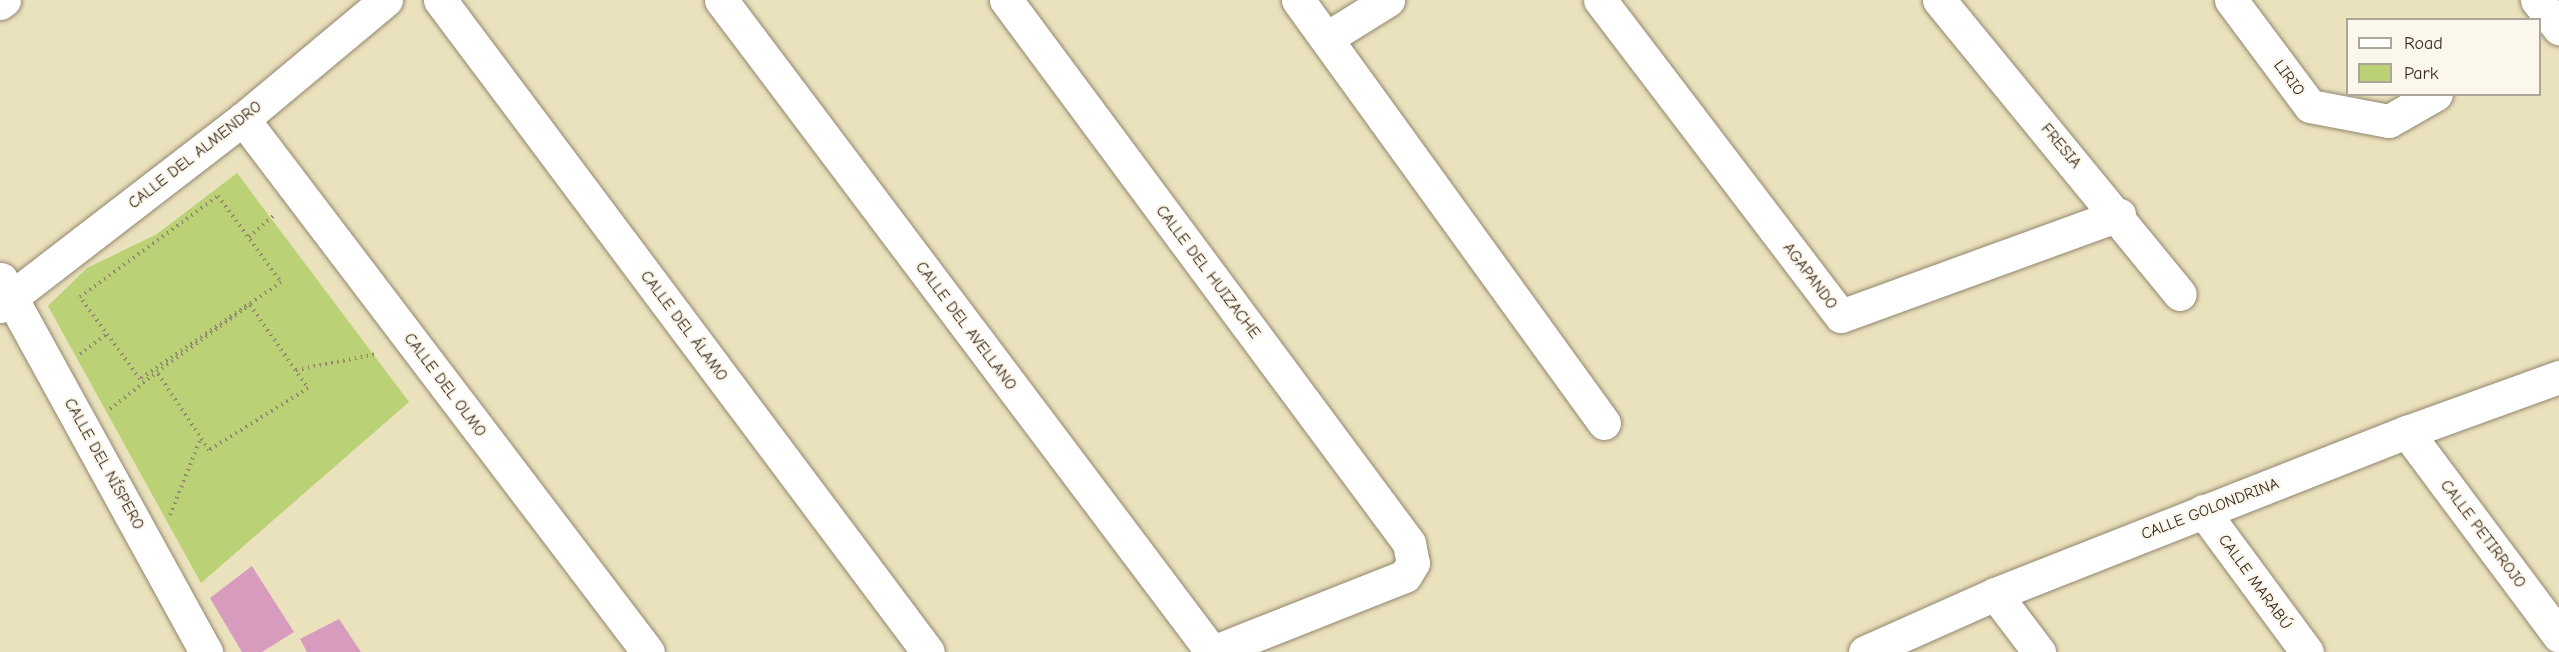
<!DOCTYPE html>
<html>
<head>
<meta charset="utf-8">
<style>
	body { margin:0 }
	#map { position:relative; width:2559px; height:652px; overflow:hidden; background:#eae1bd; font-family:"Comic Neue",sans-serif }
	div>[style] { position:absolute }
	.green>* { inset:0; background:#bbd175 }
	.building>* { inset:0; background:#d79bbe }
	.path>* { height:4px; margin-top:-2px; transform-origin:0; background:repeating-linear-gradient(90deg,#92866e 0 1.5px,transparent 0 6px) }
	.roads { filter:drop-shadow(0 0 2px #92866e) drop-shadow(0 0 2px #92866e) }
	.street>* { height:33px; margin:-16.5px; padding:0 16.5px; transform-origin:16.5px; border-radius:16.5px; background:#fff }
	span { translate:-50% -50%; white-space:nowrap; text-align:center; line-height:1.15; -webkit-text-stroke:4.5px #fbf7ec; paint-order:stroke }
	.street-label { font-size:16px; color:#3b2a1e }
	.legend { position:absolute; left:2346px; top:18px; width:195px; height:78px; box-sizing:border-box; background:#fbf7ec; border:2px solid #aea59a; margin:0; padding:8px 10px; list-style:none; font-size:18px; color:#3b2a1e }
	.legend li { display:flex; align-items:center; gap:12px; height:30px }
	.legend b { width:30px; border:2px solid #aea59a }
</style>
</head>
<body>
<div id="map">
	<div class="green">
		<div style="clip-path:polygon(237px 173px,409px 402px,201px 583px,48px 306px,87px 268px,157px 234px)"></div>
	</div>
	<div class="building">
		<div style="clip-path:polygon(252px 566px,294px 632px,262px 652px,242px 652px,210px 598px)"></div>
		<div style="clip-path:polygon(339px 619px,361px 652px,307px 652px,300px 639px)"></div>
	</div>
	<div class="path">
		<div style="left:218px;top:196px;width:107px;rotate:53.8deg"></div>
		<div style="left:281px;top:282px;width:171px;rotate:145.5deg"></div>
		<div style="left:140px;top:379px;width:102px;rotate:-126.2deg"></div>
		<div style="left:80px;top:297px;width:171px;rotate:-36.2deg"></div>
		<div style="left:249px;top:237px;width:32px;rotate:-41deg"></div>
		<div style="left:250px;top:305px;width:101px;rotate:55.1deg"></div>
		<div style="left:308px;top:388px;width:117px;rotate:147.9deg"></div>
		<div style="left:209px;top:450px;width:94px;rotate:-123.7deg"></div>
		<div style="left:157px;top:372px;width:115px;rotate:-35.8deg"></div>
		<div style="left:80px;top:354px;width:34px;rotate:-37deg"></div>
		<div style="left:296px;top:370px;width:83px;rotate:-11.2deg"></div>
		<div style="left:110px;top:409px;width:60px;rotate:-38.2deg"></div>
		<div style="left:170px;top:515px;width:83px;rotate:-68.1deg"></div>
	</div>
	<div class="roads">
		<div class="street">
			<div style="left:440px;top:0;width:814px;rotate:53.19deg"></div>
			<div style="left:721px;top:0;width:816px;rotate:53.02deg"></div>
			<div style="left:1006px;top:0;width:676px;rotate:53.42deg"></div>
			<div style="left:1409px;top:543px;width:20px;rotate:79deg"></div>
			<div style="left:1413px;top:563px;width:15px;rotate:122deg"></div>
			<div style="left:1405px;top:576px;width:206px;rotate:158.4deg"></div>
			<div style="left:1298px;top:0;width:522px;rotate:54.12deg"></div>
			<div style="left:1600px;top:0;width:397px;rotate:52.7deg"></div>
			<div style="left:1841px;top:316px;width:296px;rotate:-20deg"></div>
			<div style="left:1939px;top:0;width:380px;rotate:50.7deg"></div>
			<div style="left:2231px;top:0;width:132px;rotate:53.3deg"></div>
			<div style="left:2310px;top:106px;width:80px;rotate:10.8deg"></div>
			<div style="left:2389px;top:121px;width:54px;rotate:-29.9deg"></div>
			<div style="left:2537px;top:0;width:36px;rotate:52deg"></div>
			<div style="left:0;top:3px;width:5px;rotate:-37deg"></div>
			<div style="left:1327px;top:38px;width:72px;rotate:-31.9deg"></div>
			<div style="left:243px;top:119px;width:669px;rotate:52.77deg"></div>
			<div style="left:1px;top:279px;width:426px;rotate:61.2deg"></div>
			<div style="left:0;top:306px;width:307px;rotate:-37.6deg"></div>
			<div style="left:243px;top:119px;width:186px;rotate:-39.8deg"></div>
			<div style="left:2407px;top:432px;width:254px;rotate:53.3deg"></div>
			<div style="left:2203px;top:511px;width:175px;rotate:53.6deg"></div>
			<div style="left:1995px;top:594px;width:73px;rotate:52.8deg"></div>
			<div style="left:1865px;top:652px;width:142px;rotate:-24deg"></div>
			<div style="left:1995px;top:594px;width:443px;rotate:-21.5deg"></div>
			<div style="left:2407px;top:432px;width:162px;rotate:-19.9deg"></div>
		</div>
	</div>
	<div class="street-label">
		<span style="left:2289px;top:78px;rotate:53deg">LIRIO</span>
		<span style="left:2061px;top:146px;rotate:50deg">FRESIA</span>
		<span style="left:195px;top:155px;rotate:-38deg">CALLE DEL ALMENDRO</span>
		<span style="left:1208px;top:272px;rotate:53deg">CALLE DEL HUIZACHE</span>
		<span style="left:1810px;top:276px;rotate:53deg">AGAPANDO</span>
		<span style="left:684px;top:326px;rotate:53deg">CALLE DEL ÁLAMO</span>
		<span style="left:966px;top:326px;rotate:53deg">CALLE DEL AVELLANO</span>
		<span style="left:445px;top:385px;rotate:53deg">CALLE DEL OLMO</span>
		<span style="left:104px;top:464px;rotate:61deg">CALLE DEL NÍSPERO</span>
		<span style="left:2210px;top:509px;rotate:-21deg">CALLE GOLONDRINA</span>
		<span style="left:2483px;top:534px;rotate:53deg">CALLE PETIRROJO</span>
		<span style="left:2255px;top:582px;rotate:54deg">CALLE MARABÚ</span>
	</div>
	<ul class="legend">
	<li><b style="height:8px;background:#fff"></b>Road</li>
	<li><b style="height:16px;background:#bbd175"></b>Park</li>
	</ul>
</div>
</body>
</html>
